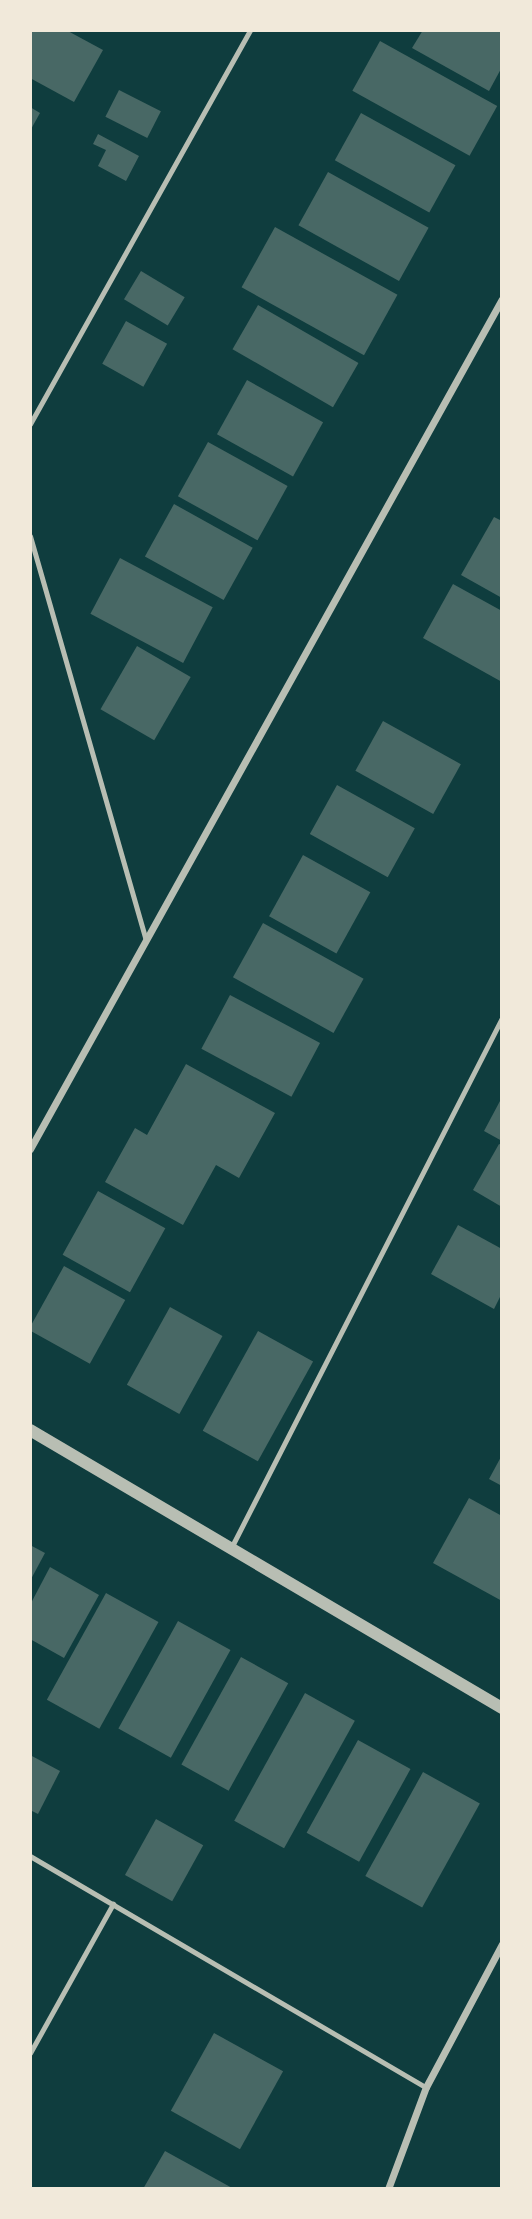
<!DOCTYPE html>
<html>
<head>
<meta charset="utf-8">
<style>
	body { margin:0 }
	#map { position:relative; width:532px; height:2219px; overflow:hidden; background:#0f3d3e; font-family:Poppins,sans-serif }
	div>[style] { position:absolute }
	.building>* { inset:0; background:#486865; transform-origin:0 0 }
	.service>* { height:5px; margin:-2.5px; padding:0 2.5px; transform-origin:2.5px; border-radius:2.5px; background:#b8beb3 }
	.minor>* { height:7px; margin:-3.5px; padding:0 3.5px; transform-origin:3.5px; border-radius:3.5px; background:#b8beb3 }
	.tertiary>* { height:12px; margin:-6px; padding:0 6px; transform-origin:6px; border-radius:6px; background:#b8beb3 }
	span { translate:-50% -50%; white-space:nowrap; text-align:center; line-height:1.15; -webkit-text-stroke:5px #f1e9da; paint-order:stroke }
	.frame { position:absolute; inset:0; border:32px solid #f1e9da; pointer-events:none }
</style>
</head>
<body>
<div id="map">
	<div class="building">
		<div style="clip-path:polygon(30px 30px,66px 30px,103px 50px,74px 102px,30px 78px)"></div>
		<div style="clip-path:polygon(423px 30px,502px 30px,502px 67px,489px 91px,412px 48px)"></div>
		<div style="left:380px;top:41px;width:134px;height:57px;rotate:29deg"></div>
		<div style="left:119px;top:90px;width:47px;height:30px;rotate:27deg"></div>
		<div style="clip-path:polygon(30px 107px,40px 113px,30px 131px)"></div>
		<div style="left:361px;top:113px;width:108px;height:54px;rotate:29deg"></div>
		<div style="clip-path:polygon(98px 134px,139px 156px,126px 181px,98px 166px,106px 150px,93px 144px)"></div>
		<div style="left:328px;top:172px;width:115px;height:61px;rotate:29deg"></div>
		<div style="left:275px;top:227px;width:140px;height:69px;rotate:29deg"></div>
		<div style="left:141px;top:271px;width:51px;height:33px;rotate:31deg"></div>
		<div style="left:258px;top:305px;width:116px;height:51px;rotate:30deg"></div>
		<div style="left:126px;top:321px;width:47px;height:49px;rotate:29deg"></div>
		<div style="left:247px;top:380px;width:87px;height:62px;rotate:29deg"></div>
		<div style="left:208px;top:442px;width:91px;height:62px;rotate:29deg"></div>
		<div style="left:174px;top:504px;width:90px;height:60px;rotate:29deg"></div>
		<div style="clip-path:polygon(494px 517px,502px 521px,502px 598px,461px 575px)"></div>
		<div style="left:120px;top:558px;width:105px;height:63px;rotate:28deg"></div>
		<div style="clip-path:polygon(453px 584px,502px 611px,502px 682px,423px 638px)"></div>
		<div style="left:137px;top:646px;width:62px;height:73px;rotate:30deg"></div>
		<div style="left:383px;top:721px;width:89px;height:57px;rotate:29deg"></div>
		<div style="left:337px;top:785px;width:89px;height:56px;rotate:29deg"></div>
		<div style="left:303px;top:855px;width:77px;height:70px;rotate:29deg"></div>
		<div style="left:263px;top:923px;width:115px;height:62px;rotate:29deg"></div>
		<div style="left:230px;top:995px;width:102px;height:61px;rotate:28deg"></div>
		<div style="clip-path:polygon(186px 1064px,275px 1113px,239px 1178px,216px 1165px,183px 1225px,105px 1182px,135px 1128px,147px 1135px)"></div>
		<div style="clip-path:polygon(500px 1101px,502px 1102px,502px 1141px,484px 1131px)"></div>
		<div style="clip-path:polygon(499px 1144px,502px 1145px,502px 1207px,473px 1190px)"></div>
		<div style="left:98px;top:1191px;width:77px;height:73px;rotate:29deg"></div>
		<div style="clip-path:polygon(458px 1225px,502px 1249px,502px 1293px,494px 1309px,431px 1274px)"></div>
		<div style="left:64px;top:1266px;width:70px;height:73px;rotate:29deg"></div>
		<div style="left:170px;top:1307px;width:60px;height:89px;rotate:29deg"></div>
		<div style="left:258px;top:1331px;width:63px;height:114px;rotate:29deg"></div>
		<div style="clip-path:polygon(502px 1455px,502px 1486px,489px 1479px)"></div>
		<div style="clip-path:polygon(469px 1498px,502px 1516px,502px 1601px,433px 1563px)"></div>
		<div style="clip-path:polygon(30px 1545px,45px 1553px,30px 1581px)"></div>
		<div style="clip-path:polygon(50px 1567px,99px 1595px,64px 1658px,30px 1639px,30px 1605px)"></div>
		<div style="left:106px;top:1593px;width:60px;height:122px;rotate:29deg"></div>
		<div style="left:178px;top:1621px;width:60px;height:123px;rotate:29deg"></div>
		<div style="left:241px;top:1657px;width:54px;height:123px;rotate:29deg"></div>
		<div style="left:305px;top:1693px;width:57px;height:146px;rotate:29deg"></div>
		<div style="left:358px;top:1740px;width:60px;height:106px;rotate:29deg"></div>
		<div style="clip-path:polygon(30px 1755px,60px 1771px,38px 1814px,30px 1810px)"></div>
		<div style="left:423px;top:1772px;width:65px;height:119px;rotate:29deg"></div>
		<div style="left:156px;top:1819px;width:54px;height:64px;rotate:29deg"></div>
		<div style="left:214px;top:2033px;width:79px;height:89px;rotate:29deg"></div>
		<div style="clip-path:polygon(165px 2151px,234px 2189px,143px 2189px)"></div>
	</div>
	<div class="service">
		<div style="left:30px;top:424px;width:451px;rotate:-60.8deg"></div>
		<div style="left:30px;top:536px;width:420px;rotate:74deg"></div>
		<div style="left:231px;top:1548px;width:595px;rotate:-62.92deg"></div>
		<div style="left:30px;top:1856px;width:458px;rotate:30.3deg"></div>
		<div style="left:30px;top:2053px;width:171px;rotate:-60.9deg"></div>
	</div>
	<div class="minor">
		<div style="left:30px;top:1149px;width:972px;rotate:-60.96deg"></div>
		<div style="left:388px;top:2189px;width:109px;rotate:-69.6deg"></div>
		<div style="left:426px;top:2087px;width:162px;rotate:-62deg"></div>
	</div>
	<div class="tertiary">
		<div style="left:30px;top:1430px;width:548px;rotate:30.5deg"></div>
	</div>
	<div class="frame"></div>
</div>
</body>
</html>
